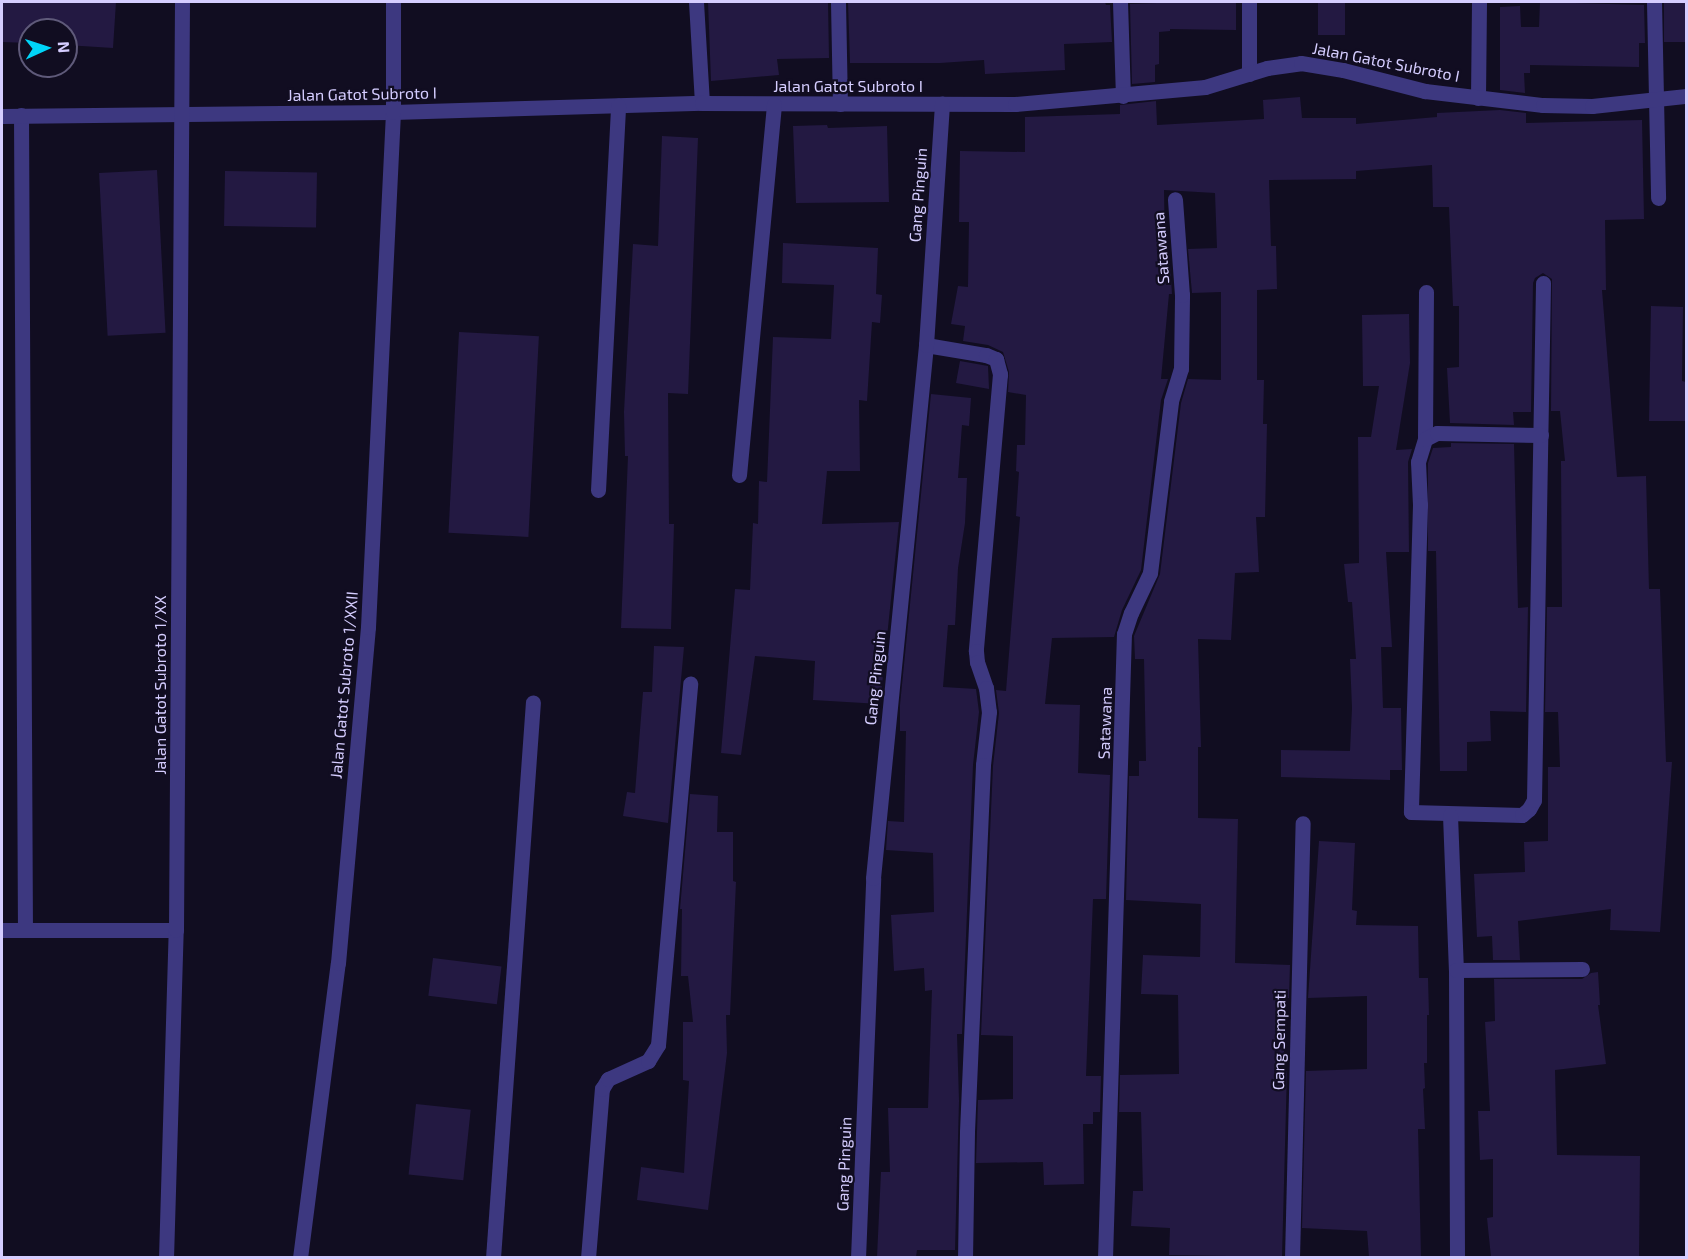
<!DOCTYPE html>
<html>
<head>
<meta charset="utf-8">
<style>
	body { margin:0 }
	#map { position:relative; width:1688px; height:1259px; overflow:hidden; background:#110d21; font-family:"Exo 2",sans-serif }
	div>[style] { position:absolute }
	.building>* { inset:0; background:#231942; transform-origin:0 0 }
	.minor>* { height:15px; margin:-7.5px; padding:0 7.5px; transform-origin:7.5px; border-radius:7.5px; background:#3d3880 }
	span { translate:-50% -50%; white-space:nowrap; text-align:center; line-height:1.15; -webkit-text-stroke:4.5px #110d21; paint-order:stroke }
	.street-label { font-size:16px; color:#d5cdff }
	.frame { position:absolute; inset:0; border:3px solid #d5cdff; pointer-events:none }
	.north { position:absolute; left:18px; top:18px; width:60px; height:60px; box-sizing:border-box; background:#110d21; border:2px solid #5f5a7a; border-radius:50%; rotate:87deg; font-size:16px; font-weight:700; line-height:24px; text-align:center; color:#d5cdff }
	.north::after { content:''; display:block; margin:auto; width:21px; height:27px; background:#00d4f8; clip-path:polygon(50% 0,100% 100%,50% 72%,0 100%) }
</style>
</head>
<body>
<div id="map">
	<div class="building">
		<div style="clip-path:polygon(2px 2px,116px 2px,113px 48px,66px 45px,66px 30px,30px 30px,30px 43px,2px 42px)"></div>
		<div style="clip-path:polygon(708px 2px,828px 2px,829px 58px,777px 59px,779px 75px,711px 81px)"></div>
		<div style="clip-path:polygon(848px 2px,1105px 2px,1106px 5px,1110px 5px,1112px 42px,1064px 44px,1065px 70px,985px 74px,984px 60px,940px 63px,850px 63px)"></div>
		<div style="clip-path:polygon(1184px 2px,1236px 2px,1236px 30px,1170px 29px,1170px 31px,1159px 32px,1159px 64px,1155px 65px,1155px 82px,1132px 84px,1130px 4px)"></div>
		<div style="left:1318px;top:2px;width:27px;height:33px"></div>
		<div style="clip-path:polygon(1540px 2px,1644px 5px,1645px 43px,1639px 43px,1639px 67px,1530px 65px,1530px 73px,1524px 73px,1525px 93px,1500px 90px,1500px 7px,1520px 6px,1521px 27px,1539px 27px)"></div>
		<div style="left:1664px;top:2px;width:22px;height:40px"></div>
		<div style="clip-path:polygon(1300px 97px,1302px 118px,1356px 118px,1356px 124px,1437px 117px,1437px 113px,1500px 110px,1526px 113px,1526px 123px,1642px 120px,1644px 219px,1605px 220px,1606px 290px,1602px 290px,1617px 477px,1646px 476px,1649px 589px,1660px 589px,1666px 762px,1672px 762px,1660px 932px,1610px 930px,1611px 909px,1518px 921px,1520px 960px,1493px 960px,1492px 936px,1477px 937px,1474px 874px,1525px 872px,1524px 842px,1548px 841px,1548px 767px,1560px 767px,1558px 712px,1545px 712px,1547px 607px,1562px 607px,1561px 461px,1565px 461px,1560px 411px,1551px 411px,1552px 279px,1543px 273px,1535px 278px,1533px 283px,1531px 412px,1513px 412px,1514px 425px,1450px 423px,1447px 368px,1459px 367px,1459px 306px,1453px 306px,1449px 207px,1433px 207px,1432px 165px,1356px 171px,1356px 179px,1269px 180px,1271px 246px,1276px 246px,1277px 289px,1257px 290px,1257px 380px,1264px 380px,1263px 424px,1267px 424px,1265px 517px,1256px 517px,1259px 572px,1235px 573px,1231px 640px,1198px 639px,1201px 747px,1198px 747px,1198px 818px,1238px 819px,1235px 963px,1290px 965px,1289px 998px,1284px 998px,1284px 1071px,1287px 1071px,1282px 1257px,1169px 1255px,1170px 1228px,1131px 1226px,1133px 1191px,1143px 1191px,1141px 1112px,1119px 1112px,1120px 1075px,1179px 1074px,1178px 995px,1141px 994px,1143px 955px,1200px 957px,1201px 904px,1126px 900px,1129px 776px,1139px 776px,1139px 761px,1146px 761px,1144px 659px,1135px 659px,1134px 636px,1160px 574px,1181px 403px,1188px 379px,1221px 380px,1221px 292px,1192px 293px,1188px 249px,1217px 248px,1215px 193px,1164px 190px,1165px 250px,1169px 250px,1172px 294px,1169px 294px,1161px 379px,1168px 379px,1161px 400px,1141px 570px,1122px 610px,1114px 637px,1052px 638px,1045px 704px,1080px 705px,1078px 773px,1110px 775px,1106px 899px,1093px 899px,1086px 1076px,1101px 1076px,1100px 1112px,1093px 1112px,1093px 1124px,1083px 1124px,1084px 1184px,1044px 1185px,1043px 1162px,976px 1163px,978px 1100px,1013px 1099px,1013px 1036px,981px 1035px,993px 766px,999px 713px,996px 690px,1006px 691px,1020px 517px,1016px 516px,1019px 472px,1016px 471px,1017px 445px,1025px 445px,1026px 395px,1008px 392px,1009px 372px,1003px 352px,988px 345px,963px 341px,965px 326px,951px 324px,958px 286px,968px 287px,969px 222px,959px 222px,960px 151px,1025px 152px,1025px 117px,1120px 114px,1120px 105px,1156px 101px,1157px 125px,1264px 119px,1263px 100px)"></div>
		<div style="clip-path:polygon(827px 125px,828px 128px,887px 126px,889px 202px,796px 203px,793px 126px)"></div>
		<div style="clip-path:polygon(662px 136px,698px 138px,688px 394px,668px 393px,669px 524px,674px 524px,671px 629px,621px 628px,628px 456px,625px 456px,624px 412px,633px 244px,658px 246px)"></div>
		<div style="left:157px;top:170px;width:163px;height:58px;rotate:87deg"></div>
		<div style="left:225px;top:171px;width:92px;height:55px;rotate:1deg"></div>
		<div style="clip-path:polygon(783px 243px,878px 248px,876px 294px,882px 295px,880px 323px,872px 322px,867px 401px,859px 400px,860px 471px,827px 471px,822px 524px,899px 522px,880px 704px,813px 700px,815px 661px,755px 656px,741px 755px,721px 753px,735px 589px,750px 590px,753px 523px,758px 524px,759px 481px,767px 482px,773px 337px,831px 339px,834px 285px,782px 283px)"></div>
		<div style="clip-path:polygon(1651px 306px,1683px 307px,1682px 381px,1686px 382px,1686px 421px,1649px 421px)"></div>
		<div style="clip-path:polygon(1409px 314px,1410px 363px,1396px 450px,1412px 449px,1408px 462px,1409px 552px,1386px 552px,1392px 647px,1381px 647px,1383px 708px,1401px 708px,1402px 770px,1390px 770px,1390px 780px,1281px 777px,1281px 750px,1350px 751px,1352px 708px,1350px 659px,1356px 659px,1352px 602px,1348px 602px,1344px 564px,1359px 563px,1358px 437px,1371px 437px,1379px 386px,1363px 386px,1362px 315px)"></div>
		<div style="left:459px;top:332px;width:80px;height:201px;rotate:3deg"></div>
		<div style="clip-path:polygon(960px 361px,988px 366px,989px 389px,956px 383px)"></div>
		<div style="clip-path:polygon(931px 394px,971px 398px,969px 426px,962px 425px,958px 478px,967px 478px,965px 523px,958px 568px,955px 625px,948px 625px,943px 687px,976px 689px,979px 712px,973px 765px,962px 1034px,957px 1034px,959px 1101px,955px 1250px,917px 1250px,916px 1257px,877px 1257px,881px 1172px,890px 1172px,888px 1108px,928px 1108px,932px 990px,925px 991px,924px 968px,894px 971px,891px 915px,934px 912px,933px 853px,886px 850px,888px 821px,904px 822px,906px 731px,900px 731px,900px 705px)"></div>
		<div style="clip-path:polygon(1451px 443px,1514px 444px,1518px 608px,1528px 607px,1526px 712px,1490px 711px,1491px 741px,1467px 742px,1467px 771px,1440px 771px,1436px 551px,1428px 551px,1428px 463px,1433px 448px,1451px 447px)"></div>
		<div style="clip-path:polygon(654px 646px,684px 647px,668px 823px,623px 816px,627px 792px,635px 793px,643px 692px,652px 692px)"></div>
		<div style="clip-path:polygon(690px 794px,718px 796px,717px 832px,733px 832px,733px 881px,736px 882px,730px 1015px,726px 1015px,727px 1053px,708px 1210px,637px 1200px,641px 1167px,684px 1173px,689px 1081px,683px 1080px,683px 1022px,693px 1022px,688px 976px,681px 976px,682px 909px,680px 909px)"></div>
		<div style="clip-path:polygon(1319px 841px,1355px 843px,1352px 910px,1357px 911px,1356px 925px,1418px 926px,1419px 978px,1428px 978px,1429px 1015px,1427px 1015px,1427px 1063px,1424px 1063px,1425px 1088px,1423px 1089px,1425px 1129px,1418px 1129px,1421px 1257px,1369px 1257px,1367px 1231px,1302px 1228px,1306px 1071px,1367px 1069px,1367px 996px,1308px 998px)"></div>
		<div style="left:433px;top:958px;width:69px;height:38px;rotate:7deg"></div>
		<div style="clip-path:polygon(1598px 972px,1600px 1005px,1598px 1005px,1606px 1064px,1555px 1070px,1557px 1155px,1640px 1156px,1639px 1257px,1491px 1257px,1487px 1218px,1493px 1217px,1493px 1159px,1480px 1160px,1478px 1111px,1490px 1111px,1485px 1022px,1495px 1021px,1494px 979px,1582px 979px,1591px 973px)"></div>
		<div style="left:416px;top:1104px;width:55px;height:71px;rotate:6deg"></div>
	</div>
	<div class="minor">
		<div style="left:696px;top:2px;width:101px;rotate:86.6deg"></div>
		<div style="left:838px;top:2px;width:102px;rotate:88.9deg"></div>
		<div style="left:1120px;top:2px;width:94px;rotate:88.2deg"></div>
		<div style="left:1249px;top:2px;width:72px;rotate:90deg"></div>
		<div style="left:1654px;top:2px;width:196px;rotate:88.8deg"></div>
		<div style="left:1478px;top:98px;width:96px;rotate:-89.4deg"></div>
		<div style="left:21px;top:115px;width:815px;rotate:89.72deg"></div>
		<div style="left:2px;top:116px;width:391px;rotate:-0.6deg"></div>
		<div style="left:393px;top:112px;width:309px;rotate:-1.7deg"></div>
		<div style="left:702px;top:103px;width:313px;rotate:0.2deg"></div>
		<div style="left:1015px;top:104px;width:191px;rotate:-5.1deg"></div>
		<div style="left:1205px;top:87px;width:65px;rotate:-17deg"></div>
		<div style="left:1267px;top:68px;width:34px;rotate:-8deg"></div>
		<div style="left:1301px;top:63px;width:43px;rotate:9.5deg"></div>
		<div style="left:1343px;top:70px;width:85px;rotate:14.4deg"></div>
		<div style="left:1425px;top:91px;width:119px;rotate:6.8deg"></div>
		<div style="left:1543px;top:105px;width:49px;rotate:1.2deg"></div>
		<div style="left:1592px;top:106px;width:95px;rotate:-6.1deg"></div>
		<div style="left:1426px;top:292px;width:147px;rotate:90.4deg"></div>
		<div style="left:1425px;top:439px;width:24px;rotate:107deg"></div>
		<div style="left:1418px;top:462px;width:43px;rotate:87.3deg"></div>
		<div style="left:1420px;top:505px;width:307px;rotate:91.7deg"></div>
		<div style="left:1411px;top:812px;width:111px;rotate:1.5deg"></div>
		<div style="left:1522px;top:815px;width:9px;rotate:-41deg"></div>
		<div style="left:1529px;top:809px;width:10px;rotate:-61deg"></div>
		<div style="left:1534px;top:800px;width:517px;rotate:-89deg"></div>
		<div style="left:926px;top:345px;width:61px;rotate:9.5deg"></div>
		<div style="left:986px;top:355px;width:11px;rotate:22deg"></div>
		<div style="left:996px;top:359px;width:16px;rotate:75deg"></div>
		<div style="left:1000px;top:374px;width:278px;rotate:95deg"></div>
		<div style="left:976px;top:651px;width:11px;rotate:85deg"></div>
		<div style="left:977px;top:662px;width:28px;rotate:71deg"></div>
		<div style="left:986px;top:688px;width:24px;rotate:83deg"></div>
		<div style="left:989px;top:712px;width:53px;rotate:96.5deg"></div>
		<div style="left:983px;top:765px;width:367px;rotate:92.5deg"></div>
		<div style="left:967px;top:1132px;width:126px;rotate:90.9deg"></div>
		<div style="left:1425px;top:439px;width:13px;rotate:-27deg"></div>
		<div style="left:1437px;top:433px;width:104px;rotate:1.1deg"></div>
		<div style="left:739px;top:475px;width:372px;rotate:-84.6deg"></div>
		<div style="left:598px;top:490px;width:385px;rotate:-87deg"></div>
		<div style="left:1450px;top:815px;width:155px;rotate:87.8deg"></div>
		<div style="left:1456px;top:970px;width:288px;rotate:89.8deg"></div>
		<div style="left:2px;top:930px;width:174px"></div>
		<div style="left:1456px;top:970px;width:126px;rotate:-0.5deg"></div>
		<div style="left:166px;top:1258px;width:328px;rotate:-88.3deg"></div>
		<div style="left:176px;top:930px;width:928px;rotate:-89.63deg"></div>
		<div style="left:300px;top:1258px;width:297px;rotate:-82.7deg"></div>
		<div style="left:338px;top:963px;width:337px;rotate:-84.9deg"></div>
		<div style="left:368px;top:627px;width:516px;rotate:-87.22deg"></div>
		<div style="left:393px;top:112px;width:110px;rotate:-90deg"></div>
		<div style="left:493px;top:1258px;width:557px;rotate:-85.89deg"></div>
		<div style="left:588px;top:1258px;width:170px;rotate:-85.3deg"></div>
		<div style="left:602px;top:1089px;width:12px;rotate:-59deg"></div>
		<div style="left:608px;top:1079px;width:44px;rotate:-24.2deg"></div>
		<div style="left:648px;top:1061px;width:19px;rotate:-58deg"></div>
		<div style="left:658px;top:1045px;width:363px;rotate:-84.9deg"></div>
		<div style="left:858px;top:1258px;width:380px;rotate:-87.7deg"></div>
		<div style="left:873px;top:878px;width:536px;rotate:-84.32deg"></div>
		<div style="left:926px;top:345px;width:242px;rotate:-86.2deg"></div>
		<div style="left:1105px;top:1258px;width:624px;rotate:-88.26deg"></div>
		<div style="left:1124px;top:634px;width:22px;rotate:-72deg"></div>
		<div style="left:1131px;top:613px;width:44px;rotate:-64.6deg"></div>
		<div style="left:1150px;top:573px;width:173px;rotate:-83deg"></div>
		<div style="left:1171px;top:401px;width:34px;rotate:-73deg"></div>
		<div style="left:1181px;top:369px;width:74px;rotate:-89.2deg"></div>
		<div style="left:1182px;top:295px;width:96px;rotate:-94.2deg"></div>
		<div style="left:1292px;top:1258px;width:435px;rotate:-88.6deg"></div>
	</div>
	<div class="street-label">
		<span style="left:1386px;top:62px;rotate:11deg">Jalan Gatot Subroto I</span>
		<span style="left:848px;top:86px">Jalan Gatot Subroto I</span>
		<span style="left:362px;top:94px;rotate:-1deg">Jalan Gatot Subroto I</span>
		<span style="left:918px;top:195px;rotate:-86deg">Gang Pinguin</span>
		<span style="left:1161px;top:248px;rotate:-94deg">Satawana</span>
		<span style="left:875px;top:678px;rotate:-84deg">Gang Pinguin</span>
		<span style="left:160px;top:685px;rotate:-90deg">Jalan Gatot Subroto 1/XX</span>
		<span style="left:344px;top:685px;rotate:-85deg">Jalan Gatot Subroto 1/XXII</span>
		<span style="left:1105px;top:723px;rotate:-88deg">Satawana</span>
		<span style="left:1279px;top:1040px;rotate:-89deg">Gang Sempati</span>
		<span style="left:844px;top:1164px;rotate:-88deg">Gang Pinguin</span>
	</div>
	<div class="frame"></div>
	<div class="north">N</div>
</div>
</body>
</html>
